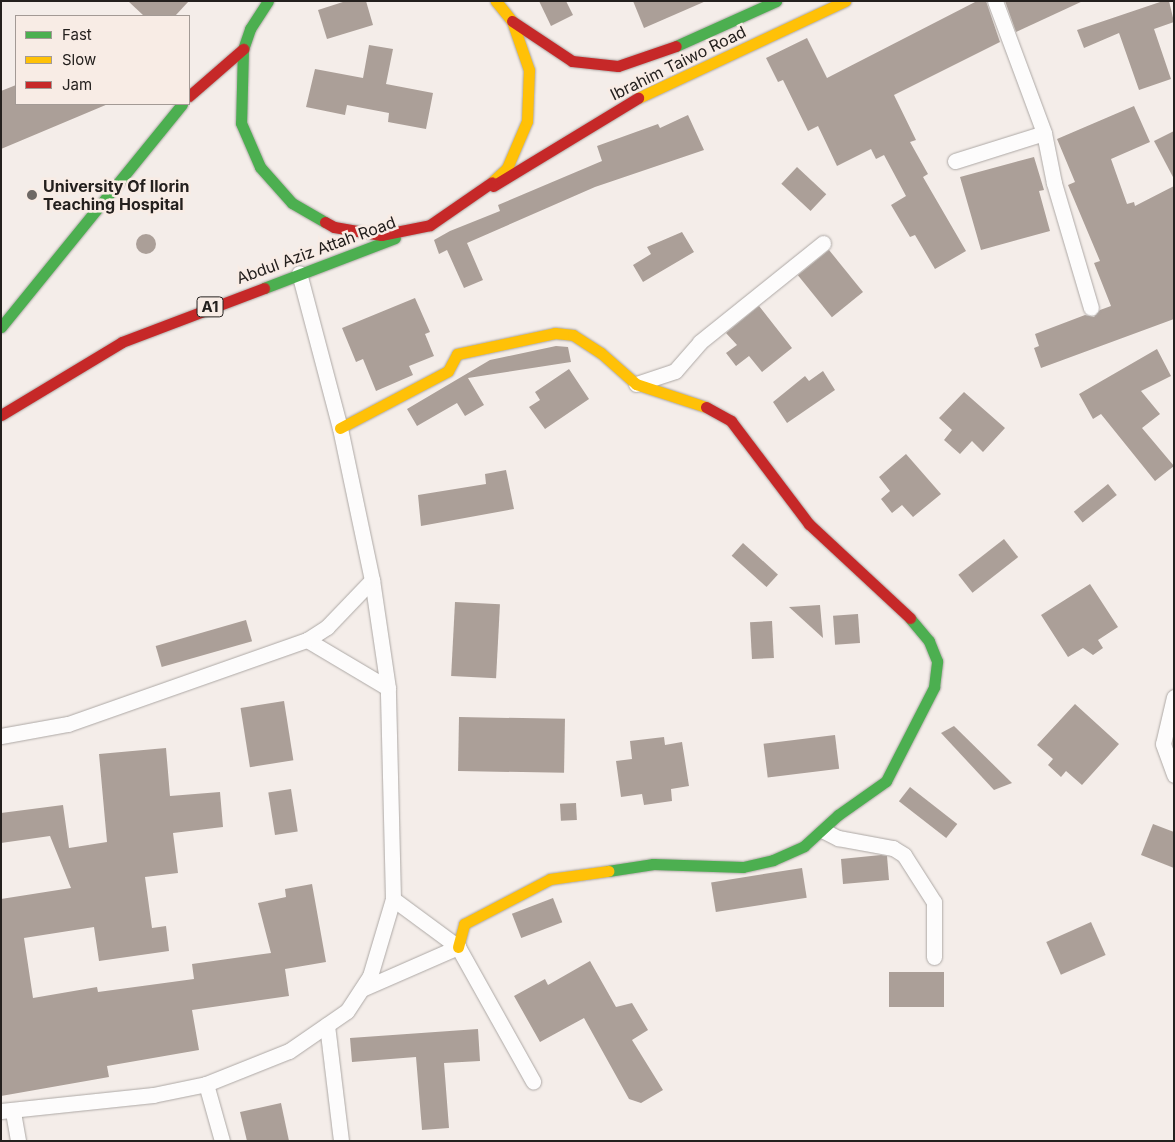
<!DOCTYPE html>
<html>
<head>
<meta charset="utf-8">
<style>
	body { margin:0 }
	#map { position:relative; width:1175px; height:1142px; overflow:hidden; background:#f4ede9; font-family:Inter,sans-serif }
	div>[style] { position:absolute }
	.building>* { inset:0; background:#ab9f98; transform-origin:0 0 }
	.round { border-radius:50% }
	.roads { filter:drop-shadow(0 0 1px #ada8a5) drop-shadow(0 0 1px #ada8a5) }
	.street>* { height:15px; margin:-7.5px; padding:0 7.5px; transform-origin:7.5px; border-radius:7.5px; background:#fdfcfc }
	.fast>* { height:11px; margin:-5.5px; padding:0 5.5px; transform-origin:5.5px; border-radius:5.5px; background:#4caf50 }
	.slow>* { height:11px; margin:-5.5px; padding:0 5.5px; transform-origin:5.5px; border-radius:5.5px; background:#ffc107 }
	.jam>* { height:11px; margin:-5.5px; padding:0 5.5px; transform-origin:5.5px; border-radius:5.5px; background:#c62828 }
	.dots>* { width:14px; height:14px; translate:-50% -50%; box-sizing:border-box; border:2px solid #f8ece5; border-radius:50% }
	span { translate:-50% -50%; white-space:nowrap; text-align:center; line-height:1.15; -webkit-text-stroke:5px #f8ece5; paint-order:stroke }
	.shield-label span { padding:1px 4px; background:#f8ece5; border:1px solid; border-radius:4px; -webkit-text-stroke-width:0 }
	.shield-label { font-size:15px; color:#24201e; font-weight:700 }
	.street-label { font-size:16px; color:#24201e }
	.poi-label { font-size:16px; color:#24201e; font-weight:700 }
	.left { translate:0 -50%; text-align:left }
	.frame { position:absolute; inset:0; border:2px solid #24201e; pointer-events:none }
	.legend { position:absolute; left:15px; top:15px; width:175px; height:90px; box-sizing:border-box; background:#f8ece5; border:1px solid #a39a95; margin:0; padding:6px 9px; list-style:none; font-size:15px; color:#24201e }
	.legend li { display:flex; align-items:center; gap:10px; height:25px }
	.legend b { width:25px; border:1px solid #a39a95 }
</style>
</head>
<body>
<div id="map">
	<div class="building">
		<div style="clip-path:polygon(128px 1px,189px 1px,175px 16px,144px 16px)"></div>
		<div style="clip-path:polygon(346px 1px,366px 1px,373px 25px,327px 39px,318px 10px)"></div>
		<div style="clip-path:polygon(539px 1px,566px 1px,573px 15px,551px 26px)"></div>
		<div style="clip-path:polygon(633px 1px,706px 1px,644px 28px)"></div>
		<div style="clip-path:polygon(977px 1px,986px 1px,1000px 42px,894px 95px,916px 140px,910px 142px,928px 174px,923px 177px,966px 251px,935px 269px,915px 235px,910px 237px,891px 205px,906px 196px,884px 155px,876px 159px,871px 149px,837px 166px,818px 126px,808px 131px,783px 80px,778px 82px,766px 58px,807px 38px,827px 78px)"></div>
		<div style="clip-path:polygon(1005px 1px,1083px 1px,1016px 32px)"></div>
		<div style="clip-path:polygon(1163px 1px,1169px 1px,1174px 22px,1154px 29px,1171px 79px,1139px 90px,1119px 33px,1084px 48px,1077px 30px)"></div>
		<div style="clip-path:polygon(369px 45px,393px 49px,386px 84px,433px 93px,426px 129px,388px 122px,389px 113px,347px 105px,345px 115px,306px 107px,315px 69px,363px 78px)"></div>
		<div style="clip-path:polygon(16px 85px,16px 104px,108px 104px,1px 149px,1px 91px)"></div>
		<div style="clip-path:polygon(1134px 106px,1150px 142px,1111px 159px,1127px 204px,1134px 202px,1135px 206px,1174px 186px,1174px 319px,1041px 368px,1034px 348px,1039px 346px,1035px 334px,1085px 315px,1094px 317px,1100px 310px,1111px 306px,1094px 263px,1100px 261px,1068px 185px,1075px 182px,1057px 139px)"></div>
		<div style="clip-path:polygon(688px 115px,704px 150px,595px 187px,467px 243px,483px 280px,464px 288px,447px 250px,439px 254px,434px 240px,450px 231px,500px 211px,498px 205px,602px 161px,597px 146px,658px 124px,660px 128px)"></div>
		<div style="clip-path:polygon(1174px 131px,1174px 179px,1154px 141px)"></div>
		<div style="clip-path:polygon(1034px 157px,1044px 190px,1039px 191px,1050px 231px,981px 250px,960px 177px)"></div>
		<div style="left:797px;top:167px;width:40px;height:23px;rotate:43deg"></div>
		<div style="clip-path:polygon(682px 232px,694px 252px,643px 282px,633px 265px,651px 254px,647px 247px)"></div>
		<div class="round" style="left:136px;top:234px;width:20px;height:20px"></div>
		<div style="left:829px;top:250px;width:54px;height:40px;rotate:51deg"></div>
		<div style="clip-path:polygon(415px 298px,430px 332px,425px 334px,434px 356px,409px 366px,413px 375px,376px 391px,363px 359px,356px 362px,342px 328px)"></div>
		<div style="clip-path:polygon(759px 306px,792px 348px,762px 372px,749px 356px,736px 366px,726px 353px,737px 345px,726px 333px)"></div>
		<div style="clip-path:polygon(556px 346px,568px 347px,571px 362px,468px 378px,484px 405px,465px 416px,457px 403px,417px 426px,407px 409px,490px 360px)"></div>
		<div style="clip-path:polygon(1157px 349px,1171px 376px,1141px 391px,1160px 414px,1142px 428px,1174px 466px,1155px 481px,1101px 414px,1093px 419px,1079px 394px)"></div>
		<div style="clip-path:polygon(569px 369px,589px 399px,545px 429px,529px 407px,540px 400px,535px 392px)"></div>
		<div style="clip-path:polygon(823px 371px,835px 390px,787px 423px,773px 402px,805px 376px,809px 381px)"></div>
		<div style="clip-path:polygon(964px 392px,1005px 428px,983px 452px,972px 441px,960px 454px,944px 440px,952px 430px,939px 418px)"></div>
		<div style="clip-path:polygon(906px 454px,941px 494px,913px 517px,902px 505px,892px 513px,881px 499px,890px 491px,879px 477px)"></div>
		<div style="clip-path:polygon(506px 470px,514px 509px,421px 526px,418px 495px,486px 484px,485px 474px)"></div>
		<div style="left:1108px;top:484px;width:14px;height:44px;rotate:51deg"></div>
		<div style="left:1004px;top:539px;width:23px;height:58px;rotate:52deg"></div>
		<div style="left:743px;top:543px;width:47px;height:17px;rotate:42deg"></div>
		<div style="clip-path:polygon(1090px 584px,1118px 627px,1098px 640px,1103px 648px,1093px 655px,1083px 648px,1068px 657px,1041px 615px)"></div>
		<div style="left:455px;top:602px;width:45px;height:74px;rotate:3deg"></div>
		<div style="clip-path:polygon(820px 605px,823px 638px,789px 607px)"></div>
		<div style="left:858px;top:614px;width:29px;height:25px;rotate:86deg"></div>
		<div style="left:246px;top:620px;width:22px;height:94px;rotate:74deg"></div>
		<div style="left:772px;top:621px;width:37px;height:22px;rotate:87deg"></div>
		<div style="left:284px;top:701px;width:60px;height:44px;rotate:81deg"></div>
		<div style="clip-path:polygon(1075px 704px,1119px 744px,1082px 785px,1066px 771px,1061px 777px,1048px 765px,1053px 759px,1037px 745px)"></div>
		<div style="left:459px;top:717px;width:106px;height:54px;rotate:1deg"></div>
		<div style="clip-path:polygon(954px 726px,1012px 783px,994px 790px,941px 733px)"></div>
		<div style="left:835px;top:735px;width:34px;height:72px;rotate:83deg"></div>
		<div style="clip-path:polygon(664px 737px,665px 745px,682px 742px,689px 786px,671px 789px,672px 801px,644px 805px,642px 794px,621px 797px,616px 761px,632px 759px,630px 741px)"></div>
		<div style="clip-path:polygon(166px 748px,170px 796px,220px 792px,223px 827px,173px 833px,178px 873px,145px 877px,152px 928px,166px 926px,169px 951px,99px 961px,94px 927px,24px 938px,33px 998px,97px 987px,98px 992px,194px 979px,192px 964px,271px 953px,258px 903px,286px 897px,285px 889px,312px 884px,326px 962px,285px 969px,289px 996px,192px 1010px,199px 1050px,107px 1066px,109px 1077px,1px 1096px,1px 899px,71px 888px,50px 836px,1px 843px,1px 813px,63px 805px,69px 848px,107px 842px,99px 754px)"></div>
		<div style="left:910px;top:787px;width:60px;height:18px;rotate:38deg"></div>
		<div style="left:291px;top:789px;width:43px;height:23px;rotate:81deg"></div>
		<div style="left:576px;top:803px;width:17px;height:16px;rotate:87deg"></div>
		<div style="clip-path:polygon(1153px 824px,1174px 832px,1174px 868px,1141px 855px)"></div>
		<div style="clip-path:polygon(881px 855px,887px 856px,889px 880px,843px 884px,841px 859px)"></div>
		<div style="left:802px;top:868px;width:30px;height:92px;rotate:81deg"></div>
		<div style="left:553px;top:898px;width:26px;height:44px;rotate:69deg"></div>
		<div style="left:1091px;top:922px;width:36px;height:49px;rotate:66deg"></div>
		<div style="clip-path:polygon(590px 961px,616px 1007px,632px 1003px,648px 1030px,632px 1040px,663px 1090px,641px 1103px,629px 1099px,584px 1018px,540px 1042px,514px 996px,545px 979px,548px 985px)"></div>
		<div style="left:944px;top:972px;width:35px;height:55px;rotate:90deg"></div>
		<div style="clip-path:polygon(478px 1029px,480px 1061px,444px 1063px,449px 1128px,422px 1130px,416px 1057px,352px 1062px,350px 1038px)"></div>
		<div style="clip-path:polygon(281px 1103px,289px 1141px,247px 1141px,240px 1112px)"></div>
	</div>
	<div class="roads">
		<div class="street">
			<div style="left:995px;top:1px;width:141px;rotate:69.6deg"></div>
			<div style="left:1044px;top:133px;width:51px;rotate:78.7deg"></div>
			<div style="left:1054px;top:183px;width:130px;rotate:73.5deg"></div>
			<div style="left:955px;top:161px;width:93px;rotate:-17.5deg"></div>
			<div style="left:636px;top:384px;width:41px;rotate:-18.4deg"></div>
			<div style="left:675px;top:371px;width:38px;rotate:-49deg"></div>
			<div style="left:700px;top:342px;width:158px;rotate:-38.8deg"></div>
			<div style="left:307px;top:640px;width:94px;rotate:30.7deg"></div>
			<div style="left:1174px;top:697px;width:48px;rotate:103.2deg"></div>
			<div style="left:1163px;top:744px;width:33px;rotate:70deg"></div>
			<div style="left:1px;top:736px;width:68px;rotate:-10.2deg"></div>
			<div style="left:68px;top:724px;width:253px;rotate:-19.4deg"></div>
			<div style="left:307px;top:640px;width:24px;rotate:-33deg"></div>
			<div style="left:327px;top:627px;width:65px;rotate:-46.2deg"></div>
			<div style="left:824px;top:831px;width:16px;rotate:27deg"></div>
			<div style="left:838px;top:838px;width:56px;rotate:10.3deg"></div>
			<div style="left:893px;top:848px;width:13px;rotate:32deg"></div>
			<div style="left:904px;top:855px;width:56px;rotate:57.4deg"></div>
			<div style="left:934px;top:902px;width:55px;rotate:90deg"></div>
			<div style="left:393px;top:899px;width:81px;rotate:36.4deg"></div>
			<div style="left:458px;top:947px;width:154px;rotate:60.8deg"></div>
			<div style="left:362px;top:989px;width:105px;rotate:-23.6deg"></div>
			<div style="left:327px;top:1025px;width:117px;rotate:83.1deg"></div>
			<div style="left:206px;top:1084px;width:59px;rotate:74.3deg"></div>
			<div style="left:1px;top:1111px;width:153px;rotate:-6deg"></div>
			<div style="left:153px;top:1095px;width:54px;rotate:-11.7deg"></div>
			<div style="left:206px;top:1084px;width:89px;rotate:-21.7deg"></div>
			<div style="left:289px;top:1051px;width:70px;rotate:-34.6deg"></div>
			<div style="left:347px;top:1011px;width:42px;rotate:-56.7deg"></div>
			<div style="left:370px;top:976px;width:80px;rotate:-73.4deg"></div>
			<div style="left:393px;top:899px;width:211px;rotate:-91.4deg"></div>
			<div style="left:388px;top:688px;width:109px;rotate:-98.4deg"></div>
			<div style="left:372px;top:580px;width:155px;rotate:-101.9deg"></div>
			<div style="left:340px;top:428px;width:160px;rotate:-104.8deg"></div>
			<div style="left:13px;top:1112px;width:29px;rotate:80deg"></div>
		</div>
		<div class="fast">
			<div style="left:268px;top:1px;width:33px;rotate:123deg"></div>
			<div style="left:250px;top:29px;width:21px;rotate:109deg"></div>
			<div style="left:243px;top:49px;width:74px;rotate:91.5deg"></div>
			<div style="left:241px;top:123px;width:48px;rotate:66.6deg"></div>
			<div style="left:260px;top:167px;width:48px;rotate:48.4deg"></div>
			<div style="left:292px;top:203px;width:38px;rotate:30deg"></div>
			<div style="left:676px;top:46px;width:110px;rotate:-24.2deg"></div>
			<div style="left:264px;top:288px;width:140px;rotate:-20.9deg"></div>
			<div style="left:1px;top:327px;width:287px;rotate:-50.9deg"></div>
			<div style="left:608px;top:871px;width:46px;rotate:-8.8deg"></div>
			<div style="left:653px;top:864px;width:90px;rotate:1.9deg"></div>
			<div style="left:743px;top:867px;width:31px;rotate:-13deg"></div>
			<div style="left:773px;top:860px;width:34px;rotate:-24deg"></div>
			<div style="left:804px;top:846px;width:46px;rotate:-42.4deg"></div>
			<div style="left:838px;top:815px;width:59px;rotate:-35.3deg"></div>
			<div style="left:886px;top:781px;width:106px;rotate:-62.9deg"></div>
			<div style="left:934px;top:687px;width:26px;rotate:-83deg"></div>
			<div style="left:937px;top:661px;width:22px;rotate:-112deg"></div>
			<div style="left:929px;top:641px;width:30px;rotate:-130deg"></div>
		</div>
		<div class="slow">
			<div style="left:638px;top:98px;width:229px;rotate:-25.1deg"></div>
			<div style="left:492px;top:182px;width:21px;rotate:-43deg"></div>
			<div style="left:507px;top:168px;width:51px;rotate:-66.9deg"></div>
			<div style="left:527px;top:121px;width:51px;rotate:-87.8deg"></div>
			<div style="left:529px;top:70px;width:52px;rotate:-109.1deg"></div>
			<div style="left:512px;top:21px;width:26px;rotate:-129deg"></div>
			<div style="left:340px;top:428px;width:122px;rotate:-27.8deg"></div>
			<div style="left:448px;top:371px;width:19px;rotate:-62deg"></div>
			<div style="left:457px;top:354px;width:100px;rotate:-12.1deg"></div>
			<div style="left:555px;top:333px;width:18px;rotate:6deg"></div>
			<div style="left:573px;top:335px;width:33px;rotate:33deg"></div>
			<div style="left:601px;top:353px;width:47px;rotate:41.5deg"></div>
			<div style="left:636px;top:384px;width:74px;rotate:18.2deg"></div>
			<div style="left:458px;top:947px;width:24px;rotate:-75deg"></div>
			<div style="left:464px;top:924px;width:97px;rotate:-27.6deg"></div>
			<div style="left:550px;top:879px;width:59px;rotate:-7.9deg"></div>
		</div>
		<div class="jam">
			<div style="left:512px;top:21px;width:72px;rotate:33.7deg"></div>
			<div style="left:572px;top:61px;width:46px;rotate:6.2deg"></div>
			<div style="left:618px;top:66px;width:61px;rotate:-19deg"></div>
			<div style="left:189px;top:96px;width:72px;rotate:-41deg"></div>
			<div style="left:493px;top:186px;width:170px;rotate:-31.3deg"></div>
			<div style="left:325px;top:222px;width:10px;rotate:29deg"></div>
			<div style="left:334px;top:227px;width:48px;rotate:9.7deg"></div>
			<div style="left:381px;top:235px;width:50px;rotate:-11.5deg"></div>
			<div style="left:430px;top:225px;width:75px;rotate:-34.7deg"></div>
			<div style="left:706px;top:407px;width:29px;rotate:29deg"></div>
			<div style="left:731px;top:421px;width:129px;rotate:52.9deg"></div>
			<div style="left:809px;top:524px;width:138px;rotate:42.9deg"></div>
			<div style="left:1px;top:415px;width:141px;rotate:-31.1deg"></div>
			<div style="left:122px;top:342px;width:152px;rotate:-20.8deg"></div>
		</div>
	</div>
	<div class="dots">
		<div style="left:32px;top:195px;background:#6d6865"></div>
	</div>
	<div class="shield-label">
		<span style="left:210px;top:307px">A1</span>
	</div>
	<div class="street-label">
		<span style="left:678px;top:63px;rotate:-26deg">Ibrahim Taiwo Road</span>
		<span style="left:316px;top:250px;rotate:-20deg">Abdul Aziz Attah Road</span>
	</div>
	<div class="poi-label">
		<span class="left" style="left:43px;top:195px">University Of Ilorin<br>Teaching Hospital</span>
	</div>
	<div class="frame"></div>
	<ul class="legend">
	<li><b style="height:6px;background:#4caf50"></b>Fast</li>
	<li><b style="height:6px;background:#ffc107"></b>Slow</li>
	<li><b style="height:6px;background:#c62828"></b>Jam</li>
	</ul>
</div>
</body>
</html>
